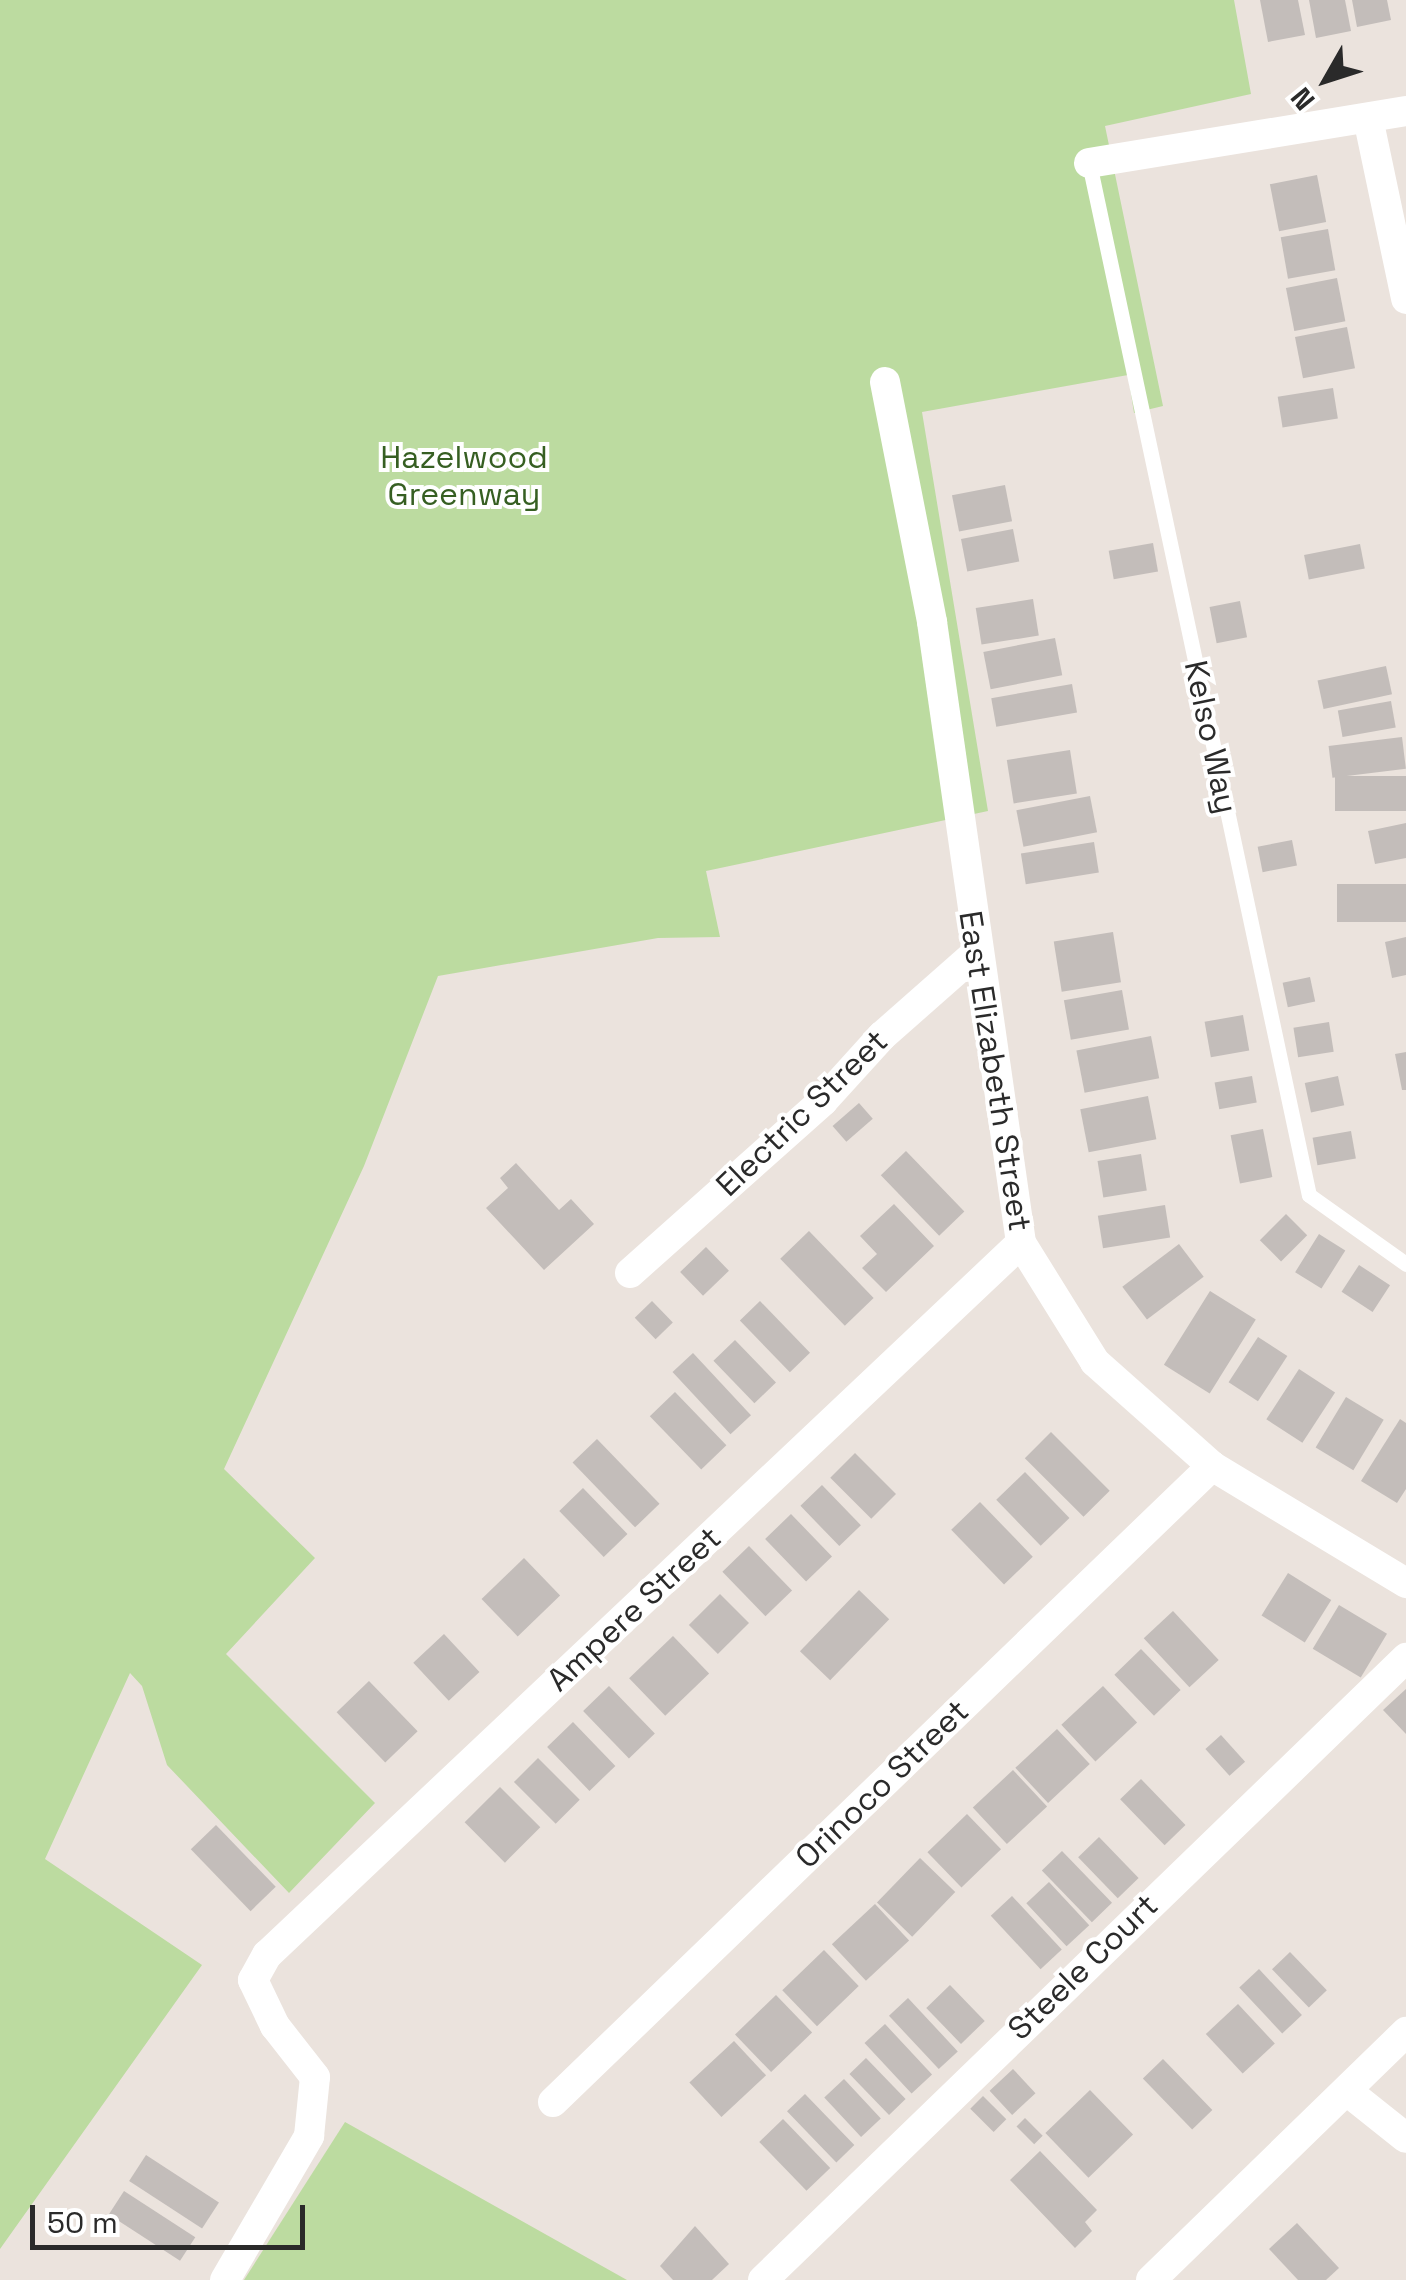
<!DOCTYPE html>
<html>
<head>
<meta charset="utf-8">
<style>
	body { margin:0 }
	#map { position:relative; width:1406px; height:2280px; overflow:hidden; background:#ebe3dd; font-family:"Space Grotesk",sans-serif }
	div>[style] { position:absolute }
	.green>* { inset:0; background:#bcdba0 }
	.building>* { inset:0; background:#c3bdba; transform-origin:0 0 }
	.lane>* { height:15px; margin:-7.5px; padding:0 7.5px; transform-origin:7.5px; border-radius:7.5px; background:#fff }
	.street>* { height:30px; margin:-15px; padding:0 15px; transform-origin:15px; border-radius:15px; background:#fff }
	span { translate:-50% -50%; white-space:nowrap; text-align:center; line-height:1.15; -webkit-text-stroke:8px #fff; paint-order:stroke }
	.park-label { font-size:32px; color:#365f22 }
	.street-label { font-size:32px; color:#2a2a2a }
	.north { position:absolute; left:1276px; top:30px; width:100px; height:100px; -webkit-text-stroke:8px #fff; paint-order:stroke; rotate:231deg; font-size:28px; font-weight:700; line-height:40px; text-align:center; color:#2a2a2a }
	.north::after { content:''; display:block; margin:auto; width:35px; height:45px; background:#2a2a2a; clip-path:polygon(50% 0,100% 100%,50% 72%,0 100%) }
	.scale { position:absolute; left:30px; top:2205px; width:275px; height:45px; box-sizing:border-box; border:5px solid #2a2a2a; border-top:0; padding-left:12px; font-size:30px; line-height:35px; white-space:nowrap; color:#2a2a2a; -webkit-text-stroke:8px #fff; paint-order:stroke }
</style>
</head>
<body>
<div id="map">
	<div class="green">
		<div style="clip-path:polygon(0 0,1234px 0,1251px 94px,1105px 126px,1163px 406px,1134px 413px,1128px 375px,922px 412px,988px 811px,706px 871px,720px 937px,658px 938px,438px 976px,364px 1166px,224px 1469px,315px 1558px,226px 1654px,375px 1803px,289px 1893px,167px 1765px,142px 1686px,130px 1673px,45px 1859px,202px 1965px,0 2249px)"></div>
		<div style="clip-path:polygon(345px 2122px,627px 2280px,244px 2280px)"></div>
	</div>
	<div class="building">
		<div style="clip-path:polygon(1260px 0,1298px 0,1305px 35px,1268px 42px)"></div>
		<div style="clip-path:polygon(1309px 0,1345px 0,1351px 31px,1316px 38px)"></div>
		<div style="clip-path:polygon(1352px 0,1387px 0,1391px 20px,1357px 27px)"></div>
		<div style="left:1317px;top:175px;width:48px;height:48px;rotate:79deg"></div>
		<div style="left:1328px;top:229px;width:42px;height:48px;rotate:80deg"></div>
		<div style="left:1337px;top:278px;width:44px;height:52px;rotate:79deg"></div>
		<div style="left:1347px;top:327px;width:42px;height:53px;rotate:79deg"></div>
		<div style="left:1333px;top:388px;width:31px;height:56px;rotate:81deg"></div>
		<div style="left:1005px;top:485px;width:37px;height:54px;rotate:79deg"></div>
		<div style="left:1013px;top:529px;width:33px;height:53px;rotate:79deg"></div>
		<div style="left:1153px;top:543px;width:29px;height:45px;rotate:80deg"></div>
		<div style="left:1360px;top:544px;width:25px;height:57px;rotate:79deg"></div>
		<div style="left:1033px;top:599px;width:37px;height:58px;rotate:81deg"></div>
		<div style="left:1240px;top:601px;width:37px;height:31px;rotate:79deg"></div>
		<div style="left:1055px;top:638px;width:38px;height:73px;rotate:79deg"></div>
		<div style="left:1386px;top:666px;width:29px;height:70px;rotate:78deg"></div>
		<div style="left:1072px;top:684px;width:29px;height:82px;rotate:80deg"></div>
		<div style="left:1391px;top:701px;width:27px;height:54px;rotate:80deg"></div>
		<div style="left:1402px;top:737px;width:32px;height:74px;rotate:83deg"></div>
		<div style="left:1070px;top:750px;width:44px;height:64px;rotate:81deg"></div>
		<div style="left:1406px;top:776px;width:35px;height:71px;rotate:90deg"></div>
		<div style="left:1090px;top:796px;width:37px;height:75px;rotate:79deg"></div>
		<div style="clip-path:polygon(1406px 823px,1406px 858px,1375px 864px,1368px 831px)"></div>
		<div style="left:1292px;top:840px;width:26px;height:35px;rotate:79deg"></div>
		<div style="left:1094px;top:842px;width:31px;height:74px;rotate:81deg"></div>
		<div style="left:1406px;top:884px;width:38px;height:69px;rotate:90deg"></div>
		<div style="left:1113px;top:932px;width:51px;height:60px;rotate:81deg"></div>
		<div style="clip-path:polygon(1406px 937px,1406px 975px,1392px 978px,1385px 942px)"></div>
		<div style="left:1310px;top:977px;width:25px;height:28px;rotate:78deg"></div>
		<div style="left:1122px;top:990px;width:40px;height:59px;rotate:80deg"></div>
		<div style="left:1243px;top:1015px;width:36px;height:39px;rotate:80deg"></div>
		<div style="left:1329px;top:1022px;width:30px;height:36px;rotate:81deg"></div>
		<div style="left:1151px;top:1036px;width:43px;height:76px;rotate:79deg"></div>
		<div style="clip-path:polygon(1406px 1052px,1406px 1090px,1402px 1090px,1395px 1054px)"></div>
		<div style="left:1252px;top:1076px;width:27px;height:38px;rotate:80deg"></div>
		<div style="left:1338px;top:1076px;width:30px;height:34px;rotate:78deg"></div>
		<div style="left:1148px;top:1096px;width:44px;height:69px;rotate:79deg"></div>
		<div style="left:859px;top:1103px;width:21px;height:35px;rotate:49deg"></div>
		<div style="left:1263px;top:1129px;width:49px;height:33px;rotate:79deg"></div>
		<div style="left:1351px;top:1131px;width:28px;height:39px;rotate:80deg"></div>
		<div style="left:906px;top:1151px;width:84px;height:35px;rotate:46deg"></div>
		<div style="left:1141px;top:1154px;width:37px;height:44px;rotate:81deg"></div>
		<div style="clip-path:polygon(516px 1163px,559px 1210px,571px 1199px,594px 1224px,544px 1270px,486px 1208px,508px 1188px,500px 1178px)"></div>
		<div style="clip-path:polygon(894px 1204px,934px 1246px,886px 1292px,862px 1268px,877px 1254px,860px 1236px)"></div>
		<div style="left:1165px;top:1205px;width:33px;height:68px;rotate:81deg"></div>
		<div style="left:1286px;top:1214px;width:30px;height:37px;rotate:45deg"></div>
		<div style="left:809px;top:1231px;width:93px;height:40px;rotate:46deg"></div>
		<div style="left:1319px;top:1234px;width:31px;height:45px;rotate:32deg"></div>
		<div style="left:1179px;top:1244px;width:41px;height:71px;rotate:53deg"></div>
		<div style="left:706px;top:1247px;width:33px;height:36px;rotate:46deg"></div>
		<div style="left:1359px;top:1265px;width:37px;height:32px;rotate:33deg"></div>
		<div style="left:1210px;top:1291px;width:54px;height:87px;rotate:32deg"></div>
		<div style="left:652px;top:1301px;width:30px;height:24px;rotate:46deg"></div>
		<div style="left:760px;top:1301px;width:72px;height:28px;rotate:46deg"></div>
		<div style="left:1258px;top:1337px;width:35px;height:54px;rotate:33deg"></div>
		<div style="left:735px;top:1340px;width:59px;height:30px;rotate:46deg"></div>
		<div style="left:693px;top:1353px;width:85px;height:28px;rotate:47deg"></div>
		<div style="left:1299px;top:1369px;width:43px;height:60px;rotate:33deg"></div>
		<div style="left:675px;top:1392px;width:74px;height:35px;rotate:46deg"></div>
		<div style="left:1346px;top:1397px;width:44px;height:59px;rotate:31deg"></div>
		<div style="clip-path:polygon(1400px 1419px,1406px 1423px,1406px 1489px,1397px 1503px,1361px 1481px)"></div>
		<div style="left:1051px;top:1432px;width:83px;height:37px;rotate:45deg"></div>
		<div style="left:597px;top:1439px;width:90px;height:34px;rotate:46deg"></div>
		<div style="left:855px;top:1453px;width:58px;height:35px;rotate:45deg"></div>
		<div style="left:1025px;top:1472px;width:64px;height:40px;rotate:46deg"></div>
		<div style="left:822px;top:1485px;width:56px;height:30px;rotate:46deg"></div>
		<div style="left:583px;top:1488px;width:64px;height:33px;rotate:46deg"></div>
		<div style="left:980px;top:1502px;width:76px;height:40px;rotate:46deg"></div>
		<div style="left:791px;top:1514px;width:59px;height:36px;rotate:46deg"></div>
		<div style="left:749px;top:1546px;width:62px;height:37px;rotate:46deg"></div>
		<div style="left:524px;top:1558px;width:52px;height:59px;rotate:46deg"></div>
		<div style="left:1288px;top:1573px;width:51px;height:50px;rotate:32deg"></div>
		<div style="left:859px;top:1590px;width:42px;height:85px;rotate:44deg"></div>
		<div style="left:720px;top:1594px;width:41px;height:44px;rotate:45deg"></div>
		<div style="left:1339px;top:1605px;width:56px;height:51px;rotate:31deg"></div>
		<div style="left:1173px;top:1611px;width:67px;height:40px;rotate:47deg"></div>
		<div style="left:444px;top:1634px;width:52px;height:42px;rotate:47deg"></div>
		<div style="left:673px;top:1636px;width:52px;height:61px;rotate:46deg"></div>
		<div style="left:1141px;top:1649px;width:57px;height:37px;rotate:46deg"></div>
		<div style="left:369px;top:1681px;width:70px;height:45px;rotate:46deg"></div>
		<div style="left:609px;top:1686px;width:66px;height:36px;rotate:46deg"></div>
		<div style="left:1103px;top:1686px;width:50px;height:57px;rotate:47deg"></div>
		<div style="clip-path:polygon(1406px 1689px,1406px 1734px,1383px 1710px)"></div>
		<div style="left:573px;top:1722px;width:61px;height:36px;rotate:46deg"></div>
		<div style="left:1057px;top:1729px;width:48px;height:57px;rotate:47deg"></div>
		<div style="left:1221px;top:1735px;width:36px;height:21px;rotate:48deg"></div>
		<div style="left:538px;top:1758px;width:59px;height:34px;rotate:45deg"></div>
		<div style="left:1013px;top:1770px;width:50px;height:55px;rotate:47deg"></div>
		<div style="left:1141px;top:1779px;width:64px;height:29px;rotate:46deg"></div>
		<div style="left:500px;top:1787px;width:57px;height:50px;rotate:45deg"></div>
		<div style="left:967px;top:1814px;width:49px;height:55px;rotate:46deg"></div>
		<div style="left:216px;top:1825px;width:86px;height:35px;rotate:46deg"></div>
		<div style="left:1099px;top:1837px;width:57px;height:29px;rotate:46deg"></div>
		<div style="left:1062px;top:1851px;width:72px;height:28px;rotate:46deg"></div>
		<div style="left:920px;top:1858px;width:49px;height:62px;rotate:44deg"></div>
		<div style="left:1049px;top:1882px;width:59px;height:31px;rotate:47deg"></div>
		<div style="left:1012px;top:1896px;width:73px;height:29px;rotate:47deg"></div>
		<div style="left:875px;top:1904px;width:50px;height:59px;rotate:47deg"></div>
		<div style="left:824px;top:1950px;width:50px;height:58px;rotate:46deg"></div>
		<div style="left:1290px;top:1952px;width:53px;height:25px;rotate:46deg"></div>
		<div style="left:1259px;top:1969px;width:63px;height:27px;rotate:47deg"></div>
		<div style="left:950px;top:1985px;width:50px;height:33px;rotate:46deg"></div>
		<div style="left:776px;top:1995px;width:52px;height:57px;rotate:46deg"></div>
		<div style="left:908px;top:1998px;width:73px;height:26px;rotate:47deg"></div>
		<div style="left:1238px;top:2004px;width:54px;height:44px;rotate:47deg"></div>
		<div style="left:885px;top:2024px;width:69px;height:28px;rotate:47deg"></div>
		<div style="left:734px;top:2041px;width:47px;height:61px;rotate:47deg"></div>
		<div style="left:866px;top:2058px;width:57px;height:23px;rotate:46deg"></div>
		<div style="left:1163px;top:2059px;width:71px;height:28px;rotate:46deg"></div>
		<div style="left:1013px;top:2069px;width:33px;height:32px;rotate:47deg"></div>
		<div style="left:844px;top:2079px;width:54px;height:27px;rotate:47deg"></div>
		<div style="left:1090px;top:2090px;width:62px;height:62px;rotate:46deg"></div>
		<div style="left:805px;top:2094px;width:71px;height:25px;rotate:46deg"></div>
		<div style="left:983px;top:2096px;width:33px;height:18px;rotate:45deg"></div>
		<div style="left:1025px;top:2118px;width:25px;height:12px;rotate:45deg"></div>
		<div style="left:783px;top:2119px;width:68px;height:33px;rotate:46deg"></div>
		<div style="clip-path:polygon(1040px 2151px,1097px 2210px,1085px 2222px,1092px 2231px,1075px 2248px,1010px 2180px)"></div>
		<div style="left:146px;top:2155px;width:87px;height:31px;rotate:33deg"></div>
		<div style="left:124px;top:2191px;width:85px;height:28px;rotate:33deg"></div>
		<div style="clip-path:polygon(1297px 2223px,1339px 2268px,1326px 2280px,1298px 2280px,1269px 2249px)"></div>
		<div style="clip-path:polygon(695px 2226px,729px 2264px,712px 2280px,673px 2280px,660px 2266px)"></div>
	</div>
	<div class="lane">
		<div style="left:1089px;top:163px;width:1055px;rotate:77.97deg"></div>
		<div style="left:1309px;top:1195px;width:119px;rotate:35.4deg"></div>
	</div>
	<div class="street">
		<div style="left:1368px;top:118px;width:185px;rotate:78.1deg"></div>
		<div style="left:1089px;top:163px;width:321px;rotate:-9.3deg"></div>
		<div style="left:885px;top:382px;width:245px;rotate:78.9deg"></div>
		<div style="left:932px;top:622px;width:627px;rotate:81.84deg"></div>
		<div style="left:1021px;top:1243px;width:140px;rotate:58.1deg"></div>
		<div style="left:1095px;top:1362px;width:157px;rotate:41.6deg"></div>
		<div style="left:1212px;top:1466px;width:227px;rotate:31.1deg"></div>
		<div style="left:630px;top:1273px;width:259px;rotate:-41.7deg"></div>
		<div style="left:823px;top:1101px;width:88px;rotate:-47.8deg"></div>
		<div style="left:882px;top:1036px;width:124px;rotate:-41.4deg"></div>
		<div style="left:1347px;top:2091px;width:75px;rotate:38.5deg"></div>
		<div style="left:553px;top:2102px;width:916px;rotate:-43.98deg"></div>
		<div style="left:225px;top:2280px;width:167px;rotate:-59.7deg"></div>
		<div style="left:309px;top:2136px;width:59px;rotate:-84.2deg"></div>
		<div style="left:315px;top:2077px;width:65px;rotate:-128.1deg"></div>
		<div style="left:275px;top:2026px;width:51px;rotate:-115.6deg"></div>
		<div style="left:253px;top:1980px;width:29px;rotate:-61deg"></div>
		<div style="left:267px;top:1955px;width:1037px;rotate:-43.36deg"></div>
		<div style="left:763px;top:2280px;width:895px;rotate:-44.05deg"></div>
		<div style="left:1151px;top:2280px;width:356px;rotate:-44.2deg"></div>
	</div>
	<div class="park-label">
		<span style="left:464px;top:476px">Hazelwood<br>Greenway</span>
	</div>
	<div class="street-label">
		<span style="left:1211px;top:737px;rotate:78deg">Kelso Way</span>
		<span style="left:995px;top:1071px;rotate:81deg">East Elizabeth Street</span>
		<span style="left:802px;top:1113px;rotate:-44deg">Electric Street</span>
		<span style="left:634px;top:1609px;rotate:-43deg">Ampere Street</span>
		<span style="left:882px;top:1784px;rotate:-44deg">Orinoco Street</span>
		<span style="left:1083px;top:1967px;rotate:-44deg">Steele Court</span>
	</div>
	<div class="north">N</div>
	<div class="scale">50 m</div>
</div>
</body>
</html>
